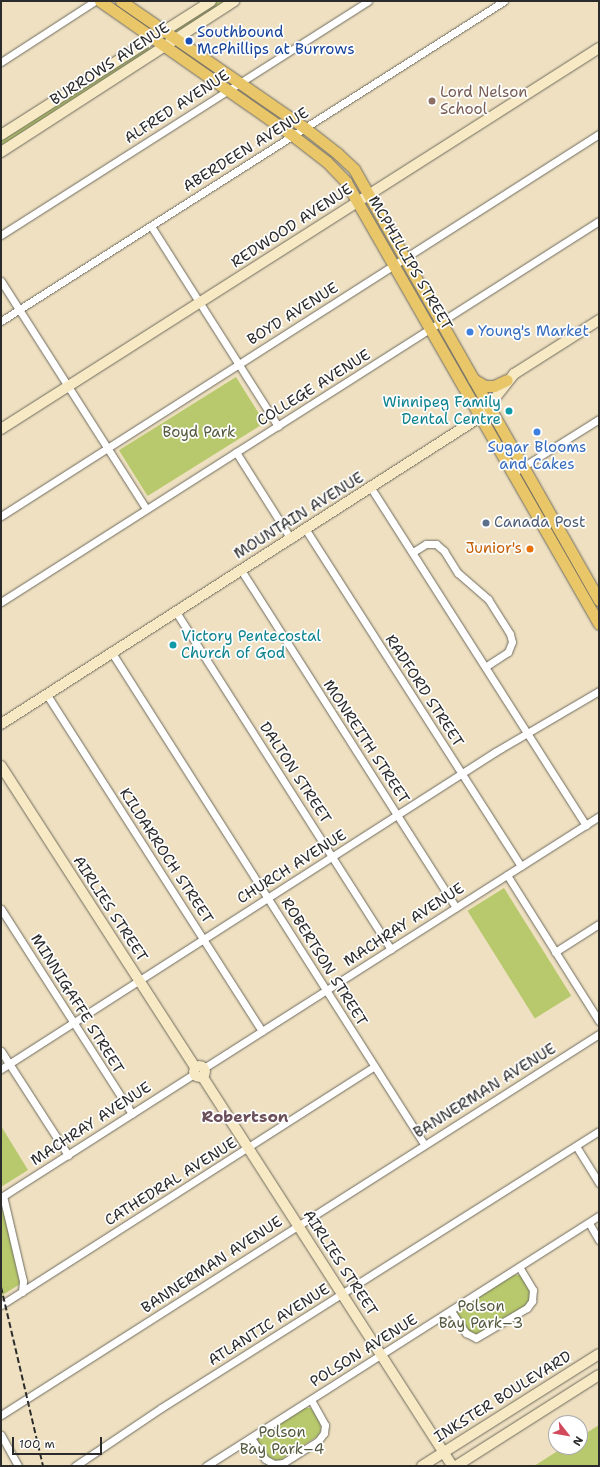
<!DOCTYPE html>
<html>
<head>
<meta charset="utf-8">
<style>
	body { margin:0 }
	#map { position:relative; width:600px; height:1467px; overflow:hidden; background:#eee0c0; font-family:"Shantell Sans",sans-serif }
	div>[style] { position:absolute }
	.green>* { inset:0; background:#b7c96c; transform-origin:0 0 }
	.roads { filter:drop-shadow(0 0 1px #6f6a5f) drop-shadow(0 0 1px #6f6a5f) }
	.street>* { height:7px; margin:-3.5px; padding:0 3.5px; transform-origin:3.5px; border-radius:3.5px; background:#fff }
	.secondary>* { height:10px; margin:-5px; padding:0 5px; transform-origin:5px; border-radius:5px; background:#f6e9c3 }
	.secondary>.ring { margin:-5px; padding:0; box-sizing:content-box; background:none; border:10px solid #f6e9c3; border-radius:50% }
	.primary>* { height:11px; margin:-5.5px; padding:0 5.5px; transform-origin:5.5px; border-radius:5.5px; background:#e9c769 }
	.rail>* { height:2px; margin-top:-1px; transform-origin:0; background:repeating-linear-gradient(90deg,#2b2b2b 0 6px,transparent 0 9px) }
	.dots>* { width:11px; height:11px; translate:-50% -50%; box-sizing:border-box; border:2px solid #fff; border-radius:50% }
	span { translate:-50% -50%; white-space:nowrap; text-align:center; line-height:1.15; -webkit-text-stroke:3.5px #fff; paint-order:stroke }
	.transit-label { font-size:15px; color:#164399 }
	.left { translate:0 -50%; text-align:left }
	.street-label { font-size:15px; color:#2b2b2b }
	.education-label { font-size:15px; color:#785e54 }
	.shop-label { font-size:15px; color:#366cbe }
	.culture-label { font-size:15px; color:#0d838f }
	.right { translate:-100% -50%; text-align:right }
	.park-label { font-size:15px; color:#555a3e }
	.service-label { font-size:15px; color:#4e5e75 }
	.food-label { font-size:15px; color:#c56008 }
	.neighbourhood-label { font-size:16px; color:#6c5059; font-weight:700 }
	.frame { position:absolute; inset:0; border:2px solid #2b2b2b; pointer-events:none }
	.north { position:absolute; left:548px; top:1415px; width:40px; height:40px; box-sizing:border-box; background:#fff; border:1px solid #aaa; border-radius:50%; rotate:121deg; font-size:11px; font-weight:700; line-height:16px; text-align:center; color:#2b2b2b }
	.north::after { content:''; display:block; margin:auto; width:14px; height:18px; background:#d1495b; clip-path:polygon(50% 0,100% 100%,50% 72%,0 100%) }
	.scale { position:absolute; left:12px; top:1437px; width:90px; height:18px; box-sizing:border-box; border:2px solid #2b2b2b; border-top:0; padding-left:5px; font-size:12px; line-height:14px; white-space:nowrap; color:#2b2b2b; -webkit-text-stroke:3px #fff; paint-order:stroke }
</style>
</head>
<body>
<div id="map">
	<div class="green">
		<div style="clip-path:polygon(217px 1px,227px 1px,178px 32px,176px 31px,177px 27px)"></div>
		<div style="clip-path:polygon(149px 46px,152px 49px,1px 147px,1px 139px)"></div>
		<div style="left:236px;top:377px;width:54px;height:138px;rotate:58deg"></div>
		<div style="left:504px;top:888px;width:127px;height:43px;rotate:58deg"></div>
		<div style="clip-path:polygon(1px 1126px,28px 1170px,1px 1187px)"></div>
		<div style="clip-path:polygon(1px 1201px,20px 1284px,1px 1296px)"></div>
		<div style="clip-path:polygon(514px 1275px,521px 1275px,529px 1289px,531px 1297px,525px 1306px,483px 1332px,476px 1334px,467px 1331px,457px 1315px,458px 1310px)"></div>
		<div style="clip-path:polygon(304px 1408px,311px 1408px,320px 1422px,321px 1430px,318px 1436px,279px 1461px,267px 1458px,257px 1439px)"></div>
		<div style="clip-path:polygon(599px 1425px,599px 1466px,534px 1466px,564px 1447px,580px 1447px,580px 1437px)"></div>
	</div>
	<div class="roads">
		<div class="street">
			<div style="left:1px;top:62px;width:112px;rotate:-33deg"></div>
			<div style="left:151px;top:226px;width:237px;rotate:57.6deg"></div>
			<div style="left:1px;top:235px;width:435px;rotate:-32.5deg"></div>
			<div style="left:1px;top:281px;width:270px;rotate:57.5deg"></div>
			<div style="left:1px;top:321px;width:596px;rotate:-32.46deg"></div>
			<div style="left:236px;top:452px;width:103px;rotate:57.7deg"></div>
			<div style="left:513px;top:473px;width:102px;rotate:-32.1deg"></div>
			<div style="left:371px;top:488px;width:400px;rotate:57.5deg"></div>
			<div style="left:1px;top:516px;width:710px;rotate:-32.57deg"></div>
			<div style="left:306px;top:530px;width:399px;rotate:57.4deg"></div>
			<div style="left:413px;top:552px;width:15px;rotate:-32deg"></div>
			<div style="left:426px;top:544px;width:10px"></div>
			<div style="left:436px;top:544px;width:11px;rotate:41deg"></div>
			<div style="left:444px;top:551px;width:26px;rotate:58deg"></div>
			<div style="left:458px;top:573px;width:40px;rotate:41deg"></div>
			<div style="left:488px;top:599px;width:41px;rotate:57.8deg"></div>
			<div style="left:510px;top:634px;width:8px;rotate:76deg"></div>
			<div style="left:512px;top:642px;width:11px;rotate:112deg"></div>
			<div style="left:508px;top:652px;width:27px;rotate:147deg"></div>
			<div style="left:241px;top:570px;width:400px;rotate:57.5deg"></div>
			<div style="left:1px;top:602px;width:709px;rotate:-32.5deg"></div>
			<div style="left:176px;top:612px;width:400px;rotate:57.5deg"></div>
			<div style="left:112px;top:653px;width:582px;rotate:57.57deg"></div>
			<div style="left:47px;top:695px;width:399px;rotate:57.4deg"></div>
			<div style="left:507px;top:875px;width:173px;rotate:57.8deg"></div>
			<div style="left:1px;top:909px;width:243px;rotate:57.4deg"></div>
			<div style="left:555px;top:952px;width:52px;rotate:-32.5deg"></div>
			<div style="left:1px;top:1051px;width:124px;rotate:57.2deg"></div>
			<div style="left:204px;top:1068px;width:469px;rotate:-32.5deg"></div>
			<div style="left:1px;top:1069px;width:587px;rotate:-32.69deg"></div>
			<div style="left:495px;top:752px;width:121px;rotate:-30.4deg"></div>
			<div style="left:576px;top:1146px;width:44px;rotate:58.1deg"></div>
			<div style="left:589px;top:1223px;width:20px;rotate:60deg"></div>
			<div style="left:22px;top:1292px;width:11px;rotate:-85deg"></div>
			<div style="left:23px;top:1281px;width:87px;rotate:-103.2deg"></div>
			<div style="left:3px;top:1196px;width:227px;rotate:-32.6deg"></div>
			<div style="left:1px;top:1305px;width:443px;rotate:-32.6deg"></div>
			<div style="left:451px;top:1311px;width:27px;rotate:56deg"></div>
			<div style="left:466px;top:1333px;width:11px;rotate:27deg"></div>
			<div style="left:476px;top:1338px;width:59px;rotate:-30.5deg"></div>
			<div style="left:527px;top:1308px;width:9px;rotate:-54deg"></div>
			<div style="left:532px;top:1301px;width:11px;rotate:-85deg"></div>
			<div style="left:533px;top:1290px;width:27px;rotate:-121deg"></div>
			<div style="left:1px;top:1415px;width:709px;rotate:-32.5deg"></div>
			<div style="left:1px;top:1435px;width:35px;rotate:61deg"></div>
			<div style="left:251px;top:1438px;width:25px;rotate:56deg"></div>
			<div style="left:265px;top:1459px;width:10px;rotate:29deg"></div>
			<div style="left:274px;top:1464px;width:9px;rotate:-6deg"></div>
			<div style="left:283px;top:1463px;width:41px;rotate:-32.2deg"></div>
			<div style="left:318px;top:1441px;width:10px;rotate:-53deg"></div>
			<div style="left:324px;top:1433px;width:8px;rotate:-83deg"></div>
			<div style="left:325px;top:1425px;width:29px;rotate:-119deg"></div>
			<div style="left:75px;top:1466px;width:104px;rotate:-34deg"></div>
			<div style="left:161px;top:1408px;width:518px;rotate:-32.31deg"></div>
			<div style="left:206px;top:1466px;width:466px;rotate:-32.5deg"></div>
		</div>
		<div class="secondary">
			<div style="left:1px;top:135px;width:249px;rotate:-32.5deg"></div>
			<div style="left:1px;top:152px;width:278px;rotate:-32.9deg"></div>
			<div style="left:1px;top:429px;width:709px;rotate:-32.5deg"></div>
			<div style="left:1px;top:724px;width:569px;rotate:-32.66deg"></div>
			<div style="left:480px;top:417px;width:55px;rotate:-51.7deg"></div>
			<div style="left:514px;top:374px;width:101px;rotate:-32.4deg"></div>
			<div style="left:1px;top:766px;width:358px;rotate:57.2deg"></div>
			<div class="ring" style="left:193.5px;top:1065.5px;width:1px;height:1px"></div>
			<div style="left:202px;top:1076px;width:463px;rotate:57.3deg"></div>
			<div style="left:422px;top:1466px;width:209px;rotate:-32.3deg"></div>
			<div style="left:456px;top:1466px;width:169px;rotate:-32.5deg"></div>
		</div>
		<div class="primary">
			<div style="left:100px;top:1px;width:234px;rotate:34.9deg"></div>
			<div style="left:292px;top:135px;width:44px;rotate:37.6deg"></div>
			<div style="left:327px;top:162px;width:28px;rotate:46deg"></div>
			<div style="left:346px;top:182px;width:509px;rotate:60.21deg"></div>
			<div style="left:121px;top:1px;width:224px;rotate:34.6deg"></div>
			<div style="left:305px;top:128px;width:41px;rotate:38deg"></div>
			<div style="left:337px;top:153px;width:23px;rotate:43deg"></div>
			<div style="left:354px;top:169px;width:496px;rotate:60.4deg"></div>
			<div style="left:473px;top:379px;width:14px;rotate:30deg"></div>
			<div style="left:485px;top:386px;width:9px"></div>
			<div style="left:494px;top:386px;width:14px;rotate:-25deg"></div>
		</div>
	</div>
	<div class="rail">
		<div style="left:1px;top:1287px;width:184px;rotate:76.8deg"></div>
	</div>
	<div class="dots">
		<div style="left:189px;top:41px;background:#1a4fb4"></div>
		<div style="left:432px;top:101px;background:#8d6e63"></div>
		<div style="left:470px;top:332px;background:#3f7fe0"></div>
		<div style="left:509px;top:411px;background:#0f9aa8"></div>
		<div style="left:537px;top:432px;background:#3f7fe0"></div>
		<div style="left:486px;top:523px;background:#5c6f8a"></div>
		<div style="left:530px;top:549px;background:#e8710a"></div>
		<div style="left:173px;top:645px;background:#0f9aa8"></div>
	</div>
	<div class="transit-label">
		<span class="left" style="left:197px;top:41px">Southbound<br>McPhillips at Burrows</span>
	</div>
	<div class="street-label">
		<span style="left:110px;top:64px;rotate:-33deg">BURROWS AVENUE</span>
		<span style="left:177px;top:107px;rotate:-33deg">ALFRED AVENUE</span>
		<span style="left:246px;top:150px;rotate:-32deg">ABERDEEN AVENUE</span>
		<span style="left:292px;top:226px;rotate:-33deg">REDWOOD AVENUE</span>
		<span style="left:410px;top:263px;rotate:60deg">MCPHILLIPS STREET</span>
		<span style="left:293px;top:314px;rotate:-32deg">BOYD AVENUE</span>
		<span style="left:314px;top:388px;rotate:-32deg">COLLEGE AVENUE</span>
		<span style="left:299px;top:516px;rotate:-32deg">MOUNTAIN AVENUE</span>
		<span style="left:424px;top:691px;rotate:57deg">RADFORD STREET</span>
		<span style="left:366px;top:742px;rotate:57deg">MONREITH STREET</span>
		<span style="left:295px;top:773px;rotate:57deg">DALTON STREET</span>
		<span style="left:166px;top:856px;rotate:57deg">KILDARROCH STREET</span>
		<span style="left:292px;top:867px;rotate:-32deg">CHURCH AVENUE</span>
		<span style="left:110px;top:909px;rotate:57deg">AIRLIES STREET</span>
		<span style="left:404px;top:925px;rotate:-33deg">MACHRAY AVENUE</span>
		<span style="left:324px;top:962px;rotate:58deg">ROBERTSON STREET</span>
		<span style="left:77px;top:1004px;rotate:58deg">MINNIGAFFE STREET</span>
		<span style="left:485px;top:1091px;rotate:-32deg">BANNERMAN AVENUE</span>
		<span style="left:91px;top:1124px;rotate:-33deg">MACHRAY AVENUE</span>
		<span style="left:171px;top:1182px;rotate:-32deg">CATHEDRAL AVENUE</span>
		<span style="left:340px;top:1263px;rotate:57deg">AIRLIES STREET</span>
		<span style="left:212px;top:1265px;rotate:-33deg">BANNERMAN AVENUE</span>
		<span style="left:269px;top:1325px;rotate:-32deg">ATLANTIC AVENUE</span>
		<span style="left:364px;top:1351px;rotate:-32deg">POLSON AVENUE</span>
		<span style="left:503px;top:1397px;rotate:-32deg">INKSTER BOULEVARD</span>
	</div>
	<div class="education-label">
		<span class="left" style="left:440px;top:101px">Lord Nelson<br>School</span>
	</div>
	<div class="shop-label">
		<span class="left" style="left:478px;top:332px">Young's Market</span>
		<span style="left:537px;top:456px">Sugar Blooms<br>and Cakes</span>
	</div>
	<div class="culture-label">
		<span class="right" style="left:501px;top:411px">Winnipeg Family<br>Dental Centre</span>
		<span class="left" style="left:181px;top:645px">Victory Pentecostal<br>Church of God</span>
	</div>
	<div class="park-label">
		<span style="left:199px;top:433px">Boyd Park</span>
		<span style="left:481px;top:1315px">Polson<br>Bay Park–3</span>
		<span style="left:282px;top:1441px">Polson<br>Bay Park–4</span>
	</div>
	<div class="service-label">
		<span class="left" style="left:494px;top:523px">Canada Post</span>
	</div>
	<div class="food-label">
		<span class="right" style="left:522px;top:549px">Junior's</span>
	</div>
	<div class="neighbourhood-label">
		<span style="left:245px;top:1117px">Robertson</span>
	</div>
	<div class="frame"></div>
	<div class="north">N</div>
	<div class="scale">100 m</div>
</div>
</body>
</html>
